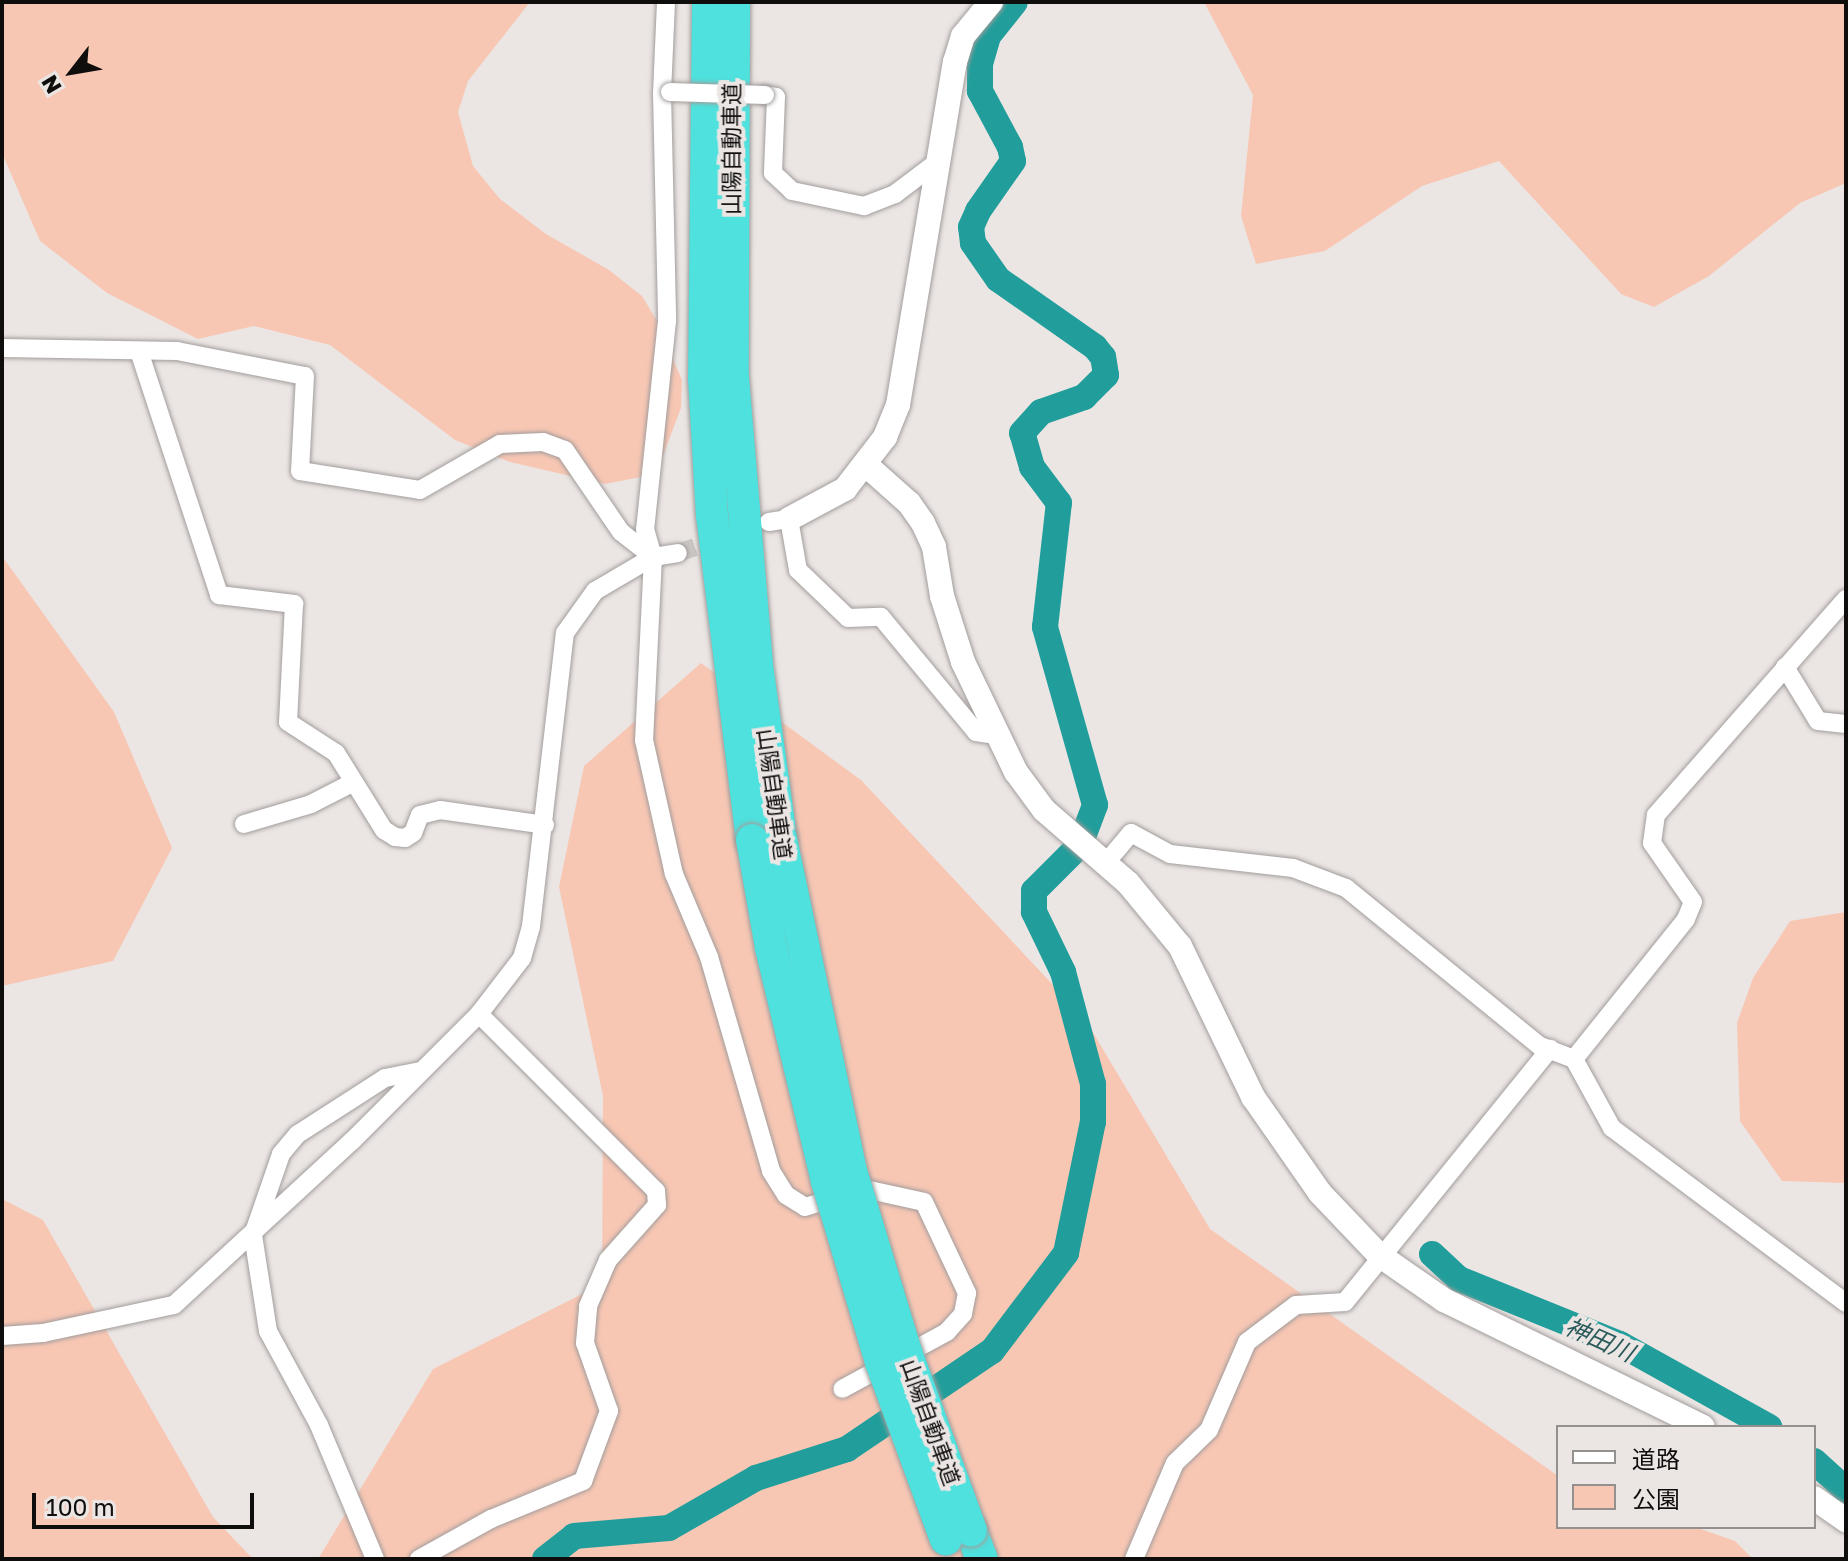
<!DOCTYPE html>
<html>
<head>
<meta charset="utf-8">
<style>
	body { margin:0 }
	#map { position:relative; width:1848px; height:1561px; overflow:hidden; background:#ebe6e4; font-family:"Golos Text","Noto Sans JP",sans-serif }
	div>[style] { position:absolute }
	.green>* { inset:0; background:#f8c7b4 }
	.river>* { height:26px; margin:-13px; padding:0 13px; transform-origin:13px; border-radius:13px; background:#219e9b }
	.street-tunnel>* { height:18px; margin-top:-9px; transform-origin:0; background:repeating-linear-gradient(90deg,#cac6c4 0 18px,transparent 0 27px) }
	.roads { filter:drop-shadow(0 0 2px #a29d9c) drop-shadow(0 0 2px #a29d9c) }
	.street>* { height:18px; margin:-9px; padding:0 9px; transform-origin:9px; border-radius:9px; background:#fff }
	.secondary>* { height:24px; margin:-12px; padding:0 12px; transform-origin:12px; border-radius:12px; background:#fff }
	.highway>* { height:32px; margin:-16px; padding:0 16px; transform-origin:16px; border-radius:16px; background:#4ee1dd }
	.bridges { filter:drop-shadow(0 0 2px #a29d9c) drop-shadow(0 0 2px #a29d9c) }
	.street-bridge>* { height:18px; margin:-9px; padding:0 9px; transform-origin:9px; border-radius:9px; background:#fff }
	.highway-bridge>* { height:32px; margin:-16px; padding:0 16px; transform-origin:16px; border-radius:16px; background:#4ee1dd }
	span { translate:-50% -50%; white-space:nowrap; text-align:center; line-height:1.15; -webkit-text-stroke:8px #ebe6e4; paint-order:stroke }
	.street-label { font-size:22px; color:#0f0e0d }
	.water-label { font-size:24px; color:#2a5a59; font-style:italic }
	.frame { position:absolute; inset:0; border:4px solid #0f0e0d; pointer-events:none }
	.legend { position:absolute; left:1556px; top:1425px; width:260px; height:104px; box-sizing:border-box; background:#ebe6e4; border:2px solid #93908e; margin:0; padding:10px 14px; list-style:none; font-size:24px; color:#0f0e0d }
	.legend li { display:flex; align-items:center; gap:16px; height:40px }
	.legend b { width:40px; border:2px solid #93908e }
	.north { position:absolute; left:32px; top:32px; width:80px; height:80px; -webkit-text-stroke:6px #ebe6e4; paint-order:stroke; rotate:239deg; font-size:22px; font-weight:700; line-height:32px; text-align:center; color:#0f0e0d }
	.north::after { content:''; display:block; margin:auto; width:28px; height:36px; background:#0f0e0d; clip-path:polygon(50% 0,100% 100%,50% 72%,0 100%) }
	.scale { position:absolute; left:32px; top:1493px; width:222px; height:36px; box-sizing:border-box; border:4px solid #0f0e0d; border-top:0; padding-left:10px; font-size:24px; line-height:28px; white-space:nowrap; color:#0f0e0d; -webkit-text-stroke:6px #ebe6e4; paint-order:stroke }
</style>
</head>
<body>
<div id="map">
	<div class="green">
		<div style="clip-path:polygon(2px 2px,530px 2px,468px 81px,458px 112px,473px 166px,500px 199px,546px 234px,609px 270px,642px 296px,657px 321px,682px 380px,681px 408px,656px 474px,605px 484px,510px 462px,455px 440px,330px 345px,254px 326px,198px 339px,107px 293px,40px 241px,2px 153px)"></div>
		<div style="clip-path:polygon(1204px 2px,1846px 2px,1846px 183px,1800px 203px,1709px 276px,1654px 307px,1621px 294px,1499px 161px,1422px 186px,1325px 251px,1256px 264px,1241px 216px,1253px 95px)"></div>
		<div style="clip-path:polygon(2px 556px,114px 712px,172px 848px,113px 961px,2px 986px)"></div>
		<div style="clip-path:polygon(701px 663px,861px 780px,1085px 1019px,1210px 1229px,1558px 1476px,1558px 1527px,1695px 1527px,1735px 1541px,1753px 1559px,318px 1559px,433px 1369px,602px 1284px,603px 1096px,559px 887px,584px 766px)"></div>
		<div style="clip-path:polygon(1846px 912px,1846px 1183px,1782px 1181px,1740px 1121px,1737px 1023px,1753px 978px,1790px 921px)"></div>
		<div style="clip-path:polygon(2px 1199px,43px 1220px,213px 1517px,253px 1559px,2px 1559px)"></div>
	</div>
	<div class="river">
		<div style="left:1432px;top:1254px;width:37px;rotate:43deg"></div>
		<div style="left:1459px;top:1279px;width:174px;rotate:22deg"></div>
		<div style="left:1620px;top:1344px;width:171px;rotate:29.1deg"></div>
		<div style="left:1814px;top:1461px;width:43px;rotate:42.2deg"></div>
		<div style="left:545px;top:1559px;width:37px;rotate:-38deg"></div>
		<div style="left:574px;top:1536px;width:95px;rotate:-4.8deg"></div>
		<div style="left:669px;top:1528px;width:100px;rotate:-29.9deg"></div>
		<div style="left:756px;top:1478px;width:96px;rotate:-17.7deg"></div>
		<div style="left:847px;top:1449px;width:175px;rotate:-34.1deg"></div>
		<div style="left:992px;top:1351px;width:123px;rotate:-52.9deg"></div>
		<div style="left:1066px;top:1253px;width:134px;rotate:-78.4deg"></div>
		<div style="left:1093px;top:1122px;width:38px;rotate:-90deg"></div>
		<div style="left:1093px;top:1084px;width:116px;rotate:-105deg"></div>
		<div style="left:1063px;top:972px;width:67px;rotate:-115.8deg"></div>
		<div style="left:1034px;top:912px;width:21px;rotate:-90deg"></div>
		<div style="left:1034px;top:891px;width:65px;rotate:-45deg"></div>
		<div style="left:1080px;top:845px;width:43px;rotate:-69.4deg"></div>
		<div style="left:1095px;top:805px;width:185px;rotate:-105.7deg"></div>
		<div style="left:1045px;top:627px;width:125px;rotate:-83.6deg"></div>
		<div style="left:1059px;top:503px;width:45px;rotate:-126.9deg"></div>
		<div style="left:1032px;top:467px;width:35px;rotate:-106deg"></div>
		<div style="left:1022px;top:433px;width:28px;rotate:-48deg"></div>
		<div style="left:1041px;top:412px;width:46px;rotate:-19.2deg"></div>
		<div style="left:1084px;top:397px;width:31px;rotate:-45deg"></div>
		<div style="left:1106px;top:375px;width:18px;rotate:-99deg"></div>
		<div style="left:1103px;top:357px;width:13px;rotate:-129deg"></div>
		<div style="left:1095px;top:347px;width:118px;rotate:-145deg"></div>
		<div style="left:998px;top:279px;width:44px;rotate:-124.8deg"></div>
		<div style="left:973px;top:243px;width:16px;rotate:-97deg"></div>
		<div style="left:971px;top:227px;width:17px;rotate:-66deg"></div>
		<div style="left:978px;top:211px;width:61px;rotate:-55deg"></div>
		<div style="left:1013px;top:161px;width:14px;rotate:-102deg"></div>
		<div style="left:1010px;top:147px;width:64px;rotate:-118.2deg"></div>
		<div style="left:980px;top:91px;width:27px;rotate:-90deg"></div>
		<div style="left:980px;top:64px;width:29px;rotate:-74deg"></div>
		<div style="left:988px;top:36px;width:43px;rotate:-51.5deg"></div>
	</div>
	<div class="street-tunnel">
		<div style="left:678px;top:553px;width:46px;rotate:-19.2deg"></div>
	</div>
	<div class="roads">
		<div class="street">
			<div style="left:666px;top:2px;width:91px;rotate:92.5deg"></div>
			<div style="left:662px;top:93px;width:228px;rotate:88.7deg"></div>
			<div style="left:667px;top:321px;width:209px;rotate:96deg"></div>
			<div style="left:645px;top:529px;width:29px;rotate:74deg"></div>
			<div style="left:653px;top:557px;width:183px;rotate:92.8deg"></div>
			<div style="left:644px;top:740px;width:137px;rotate:77.4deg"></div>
			<div style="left:674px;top:874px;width:90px;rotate:67.1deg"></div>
			<div style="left:709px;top:957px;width:223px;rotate:73.8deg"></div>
			<div style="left:771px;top:1171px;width:28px;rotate:58deg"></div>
			<div style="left:786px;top:1195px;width:22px;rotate:32deg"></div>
			<div style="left:805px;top:1207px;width:63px;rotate:-16.7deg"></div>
			<div style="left:865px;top:1189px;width:60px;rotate:12.4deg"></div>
			<div style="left:924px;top:1202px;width:101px;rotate:64.7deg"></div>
			<div style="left:967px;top:1293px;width:21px;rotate:101deg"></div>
			<div style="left:963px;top:1314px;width:24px;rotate:132deg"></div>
			<div style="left:947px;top:1332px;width:119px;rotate:151.5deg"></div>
			<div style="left:765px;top:95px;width:11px;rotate:10deg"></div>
			<div style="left:776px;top:97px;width:76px;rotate:92.3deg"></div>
			<div style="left:773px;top:173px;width:26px;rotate:43deg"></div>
			<div style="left:792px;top:191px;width:74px;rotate:11.8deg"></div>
			<div style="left:864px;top:206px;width:33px;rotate:-21deg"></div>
			<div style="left:895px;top:194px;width:56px;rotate:-37.1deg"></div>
			<div style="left:2px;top:348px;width:175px;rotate:1deg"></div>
			<div style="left:177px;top:351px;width:130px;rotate:11.1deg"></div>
			<div style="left:305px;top:376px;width:95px;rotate:93deg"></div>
			<div style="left:300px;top:471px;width:121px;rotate:9deg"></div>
			<div style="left:420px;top:490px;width:92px;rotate:-29.9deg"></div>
			<div style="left:500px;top:444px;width:43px;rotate:-2.7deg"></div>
			<div style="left:543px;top:442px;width:23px;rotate:20deg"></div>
			<div style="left:565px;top:450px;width:99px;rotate:55.7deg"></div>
			<div style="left:621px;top:532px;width:41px;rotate:38deg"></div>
			<div style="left:139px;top:351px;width:257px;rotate:71.8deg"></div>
			<div style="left:219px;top:595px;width:76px;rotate:6.8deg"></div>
			<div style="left:294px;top:604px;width:118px;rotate:92.9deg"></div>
			<div style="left:288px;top:722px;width:57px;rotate:32.9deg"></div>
			<div style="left:336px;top:753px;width:91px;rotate:58.1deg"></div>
			<div style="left:384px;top:830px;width:13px;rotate:32deg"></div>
			<div style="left:395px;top:837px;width:10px;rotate:6deg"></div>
			<div style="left:405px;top:838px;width:9px;rotate:-32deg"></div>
			<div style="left:413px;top:833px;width:19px;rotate:-69deg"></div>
			<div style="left:420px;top:815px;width:21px;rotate:-14deg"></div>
			<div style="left:440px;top:810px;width:106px;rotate:8.1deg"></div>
			<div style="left:769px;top:522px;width:20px;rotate:-9deg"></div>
			<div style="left:789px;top:519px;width:52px;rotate:80deg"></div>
			<div style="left:798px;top:570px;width:69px;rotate:43.8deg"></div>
			<div style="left:848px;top:618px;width:33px;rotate:-2deg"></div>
			<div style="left:881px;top:617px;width:149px;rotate:50.4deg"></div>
			<div style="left:976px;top:732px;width:20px;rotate:9deg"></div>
			<div style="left:1785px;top:667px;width:63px;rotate:58.6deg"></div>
			<div style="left:1818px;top:721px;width:28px;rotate:6deg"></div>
			<div style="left:244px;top:824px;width:70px;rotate:-16.6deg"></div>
			<div style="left:311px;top:804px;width:48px;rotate:-27.1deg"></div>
			<div style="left:1104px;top:865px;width:42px;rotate:-49.8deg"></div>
			<div style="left:1131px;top:833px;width:44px;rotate:28.3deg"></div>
			<div style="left:1170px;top:854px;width:124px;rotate:6.5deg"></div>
			<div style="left:1293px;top:868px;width:57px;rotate:20.7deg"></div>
			<div style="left:1346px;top:888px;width:250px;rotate:39.2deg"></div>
			<div style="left:1540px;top:1046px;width:36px;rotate:21deg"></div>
			<div style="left:1574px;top:1059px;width:79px;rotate:61.2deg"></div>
			<div style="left:1612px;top:1128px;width:292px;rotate:36.8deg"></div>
			<div style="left:1574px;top:1059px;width:179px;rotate:-51.3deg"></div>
			<div style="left:1686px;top:919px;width:18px;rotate:-68deg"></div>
			<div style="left:1693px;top:902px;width:72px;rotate:-124.8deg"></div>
			<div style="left:1652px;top:843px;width:28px;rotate:-82deg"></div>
			<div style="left:1656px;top:815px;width:288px;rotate:-48.7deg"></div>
			<div style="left:2px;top:1336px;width:41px;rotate:-4.2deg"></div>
			<div style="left:43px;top:1333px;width:134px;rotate:-12.1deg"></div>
			<div style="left:174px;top:1305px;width:242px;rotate:-42.7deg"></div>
			<div style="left:352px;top:1141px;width:180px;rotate:-45deg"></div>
			<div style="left:479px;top:1014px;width:71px;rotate:-52.5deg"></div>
			<div style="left:522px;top:958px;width:33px;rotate:-74deg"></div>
			<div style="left:531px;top:926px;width:295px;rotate:-83.4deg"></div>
			<div style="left:565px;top:633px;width:52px;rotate:-54.5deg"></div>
			<div style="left:595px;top:591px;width:67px;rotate:-30.4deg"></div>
			<div style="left:653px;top:557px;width:25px;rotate:-9deg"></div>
			<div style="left:375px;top:1559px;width:145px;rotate:-112.7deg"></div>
			<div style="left:319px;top:1425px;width:107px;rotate:-118.5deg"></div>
			<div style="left:268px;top:1331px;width:97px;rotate:-98.9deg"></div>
			<div style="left:253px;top:1235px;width:86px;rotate:-70.9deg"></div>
			<div style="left:281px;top:1154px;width:26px;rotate:-50deg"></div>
			<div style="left:298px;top:1134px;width:103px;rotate:-32.8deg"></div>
			<div style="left:385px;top:1078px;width:36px;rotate:-11deg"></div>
			<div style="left:419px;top:1559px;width:82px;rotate:-29.1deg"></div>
			<div style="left:491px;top:1519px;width:100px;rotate:-22.4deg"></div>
			<div style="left:583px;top:1481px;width:75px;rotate:-69.6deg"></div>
			<div style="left:609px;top:1411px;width:72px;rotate:-109.4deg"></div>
			<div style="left:585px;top:1343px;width:37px;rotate:-85deg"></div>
			<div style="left:588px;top:1306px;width:50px;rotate:-66.5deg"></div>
			<div style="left:608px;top:1260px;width:74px;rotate:-48.3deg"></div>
			<div style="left:657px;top:1205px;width:14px;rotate:-94deg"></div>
			<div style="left:656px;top:1191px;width:250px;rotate:-135deg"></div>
			<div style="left:1134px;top:1559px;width:104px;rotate:-66.9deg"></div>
			<div style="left:1175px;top:1463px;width:47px;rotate:-44.1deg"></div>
			<div style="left:1209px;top:1430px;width:96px;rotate:-66.6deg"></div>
			<div style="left:1247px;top:1342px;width:61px;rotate:-37.1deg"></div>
			<div style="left:1296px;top:1305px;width:49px;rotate:-3.5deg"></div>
			<div style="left:1345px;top:1302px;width:326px;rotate:-51deg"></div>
		</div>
		<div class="secondary">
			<div style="left:865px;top:464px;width:59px;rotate:41.6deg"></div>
			<div style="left:909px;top:503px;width:24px;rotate:55deg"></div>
			<div style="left:923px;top:523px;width:26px;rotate:65deg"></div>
			<div style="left:934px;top:547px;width:50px;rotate:80.7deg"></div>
			<div style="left:942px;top:596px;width:69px;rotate:72.3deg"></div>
			<div style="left:963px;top:662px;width:122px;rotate:64.3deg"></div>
			<div style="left:1016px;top:772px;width:47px;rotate:53.6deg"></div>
			<div style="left:1044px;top:810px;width:111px;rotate:41deg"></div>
			<div style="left:1128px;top:883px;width:82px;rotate:50.5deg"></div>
			<div style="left:1180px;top:946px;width:168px;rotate:64.2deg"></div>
			<div style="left:1253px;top:1097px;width:117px;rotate:55.1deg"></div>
			<div style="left:1320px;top:1193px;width:86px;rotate:46.4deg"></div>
			<div style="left:1379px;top:1255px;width:79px;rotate:34.7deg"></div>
			<div style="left:1444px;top:1300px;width:288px;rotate:26.1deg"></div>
			<div style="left:789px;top:519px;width:64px;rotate:-28.2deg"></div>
			<div style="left:845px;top:489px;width:66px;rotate:-52.4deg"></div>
			<div style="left:885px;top:437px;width:35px;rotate:-68deg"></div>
			<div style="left:898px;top:405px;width:348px;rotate:-80.6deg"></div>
			<div style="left:955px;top:62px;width:27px;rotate:-73deg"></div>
			<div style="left:963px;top:36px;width:44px;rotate:-50.5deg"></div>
			<div style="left:1814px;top:1498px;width:39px;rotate:35deg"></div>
		</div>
		<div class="highway">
			<div style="left:708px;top:2px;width:376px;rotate:90.6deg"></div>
			<div style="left:704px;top:378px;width:137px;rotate:86.7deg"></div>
			<div style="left:712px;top:515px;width:327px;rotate:83deg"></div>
			<div style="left:734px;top:2px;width:376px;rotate:90.2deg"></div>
			<div style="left:733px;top:378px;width:288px;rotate:85.2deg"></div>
			<div style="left:757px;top:665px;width:176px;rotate:82.1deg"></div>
			<div style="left:971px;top:1531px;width:30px;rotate:69deg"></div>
		</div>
	</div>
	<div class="bridges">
		<div class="street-bridge">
			<div style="left:670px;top:92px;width:95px;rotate:1.8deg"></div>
		</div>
		<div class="highway-bridge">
			<div style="left:781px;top:839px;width:339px;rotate:78.1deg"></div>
			<div style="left:851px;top:1171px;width:189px;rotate:73.1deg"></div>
			<div style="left:906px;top:1352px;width:190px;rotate:70deg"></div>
			<div style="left:752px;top:840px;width:110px;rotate:80deg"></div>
			<div style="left:771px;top:948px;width:240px;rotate:76.5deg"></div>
			<div style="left:827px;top:1181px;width:189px;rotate:73.4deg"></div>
			<div style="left:881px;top:1362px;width:189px;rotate:69.9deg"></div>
		</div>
	</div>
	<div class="street-label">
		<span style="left:731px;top:149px;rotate:-90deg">山陽自動車道</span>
		<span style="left:775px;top:794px;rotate:82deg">山陽自動車道</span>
		<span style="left:931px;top:1422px;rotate:70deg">山陽自動車道</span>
	</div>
	<div class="water-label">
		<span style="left:1600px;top:1339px;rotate:24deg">神田川</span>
	</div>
	<div class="frame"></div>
	<ul class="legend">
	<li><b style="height:10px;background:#fff"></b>道路</li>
	<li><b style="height:22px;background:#f8c7b4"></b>公園</li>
	</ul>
	<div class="north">N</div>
	<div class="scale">100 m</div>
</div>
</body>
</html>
